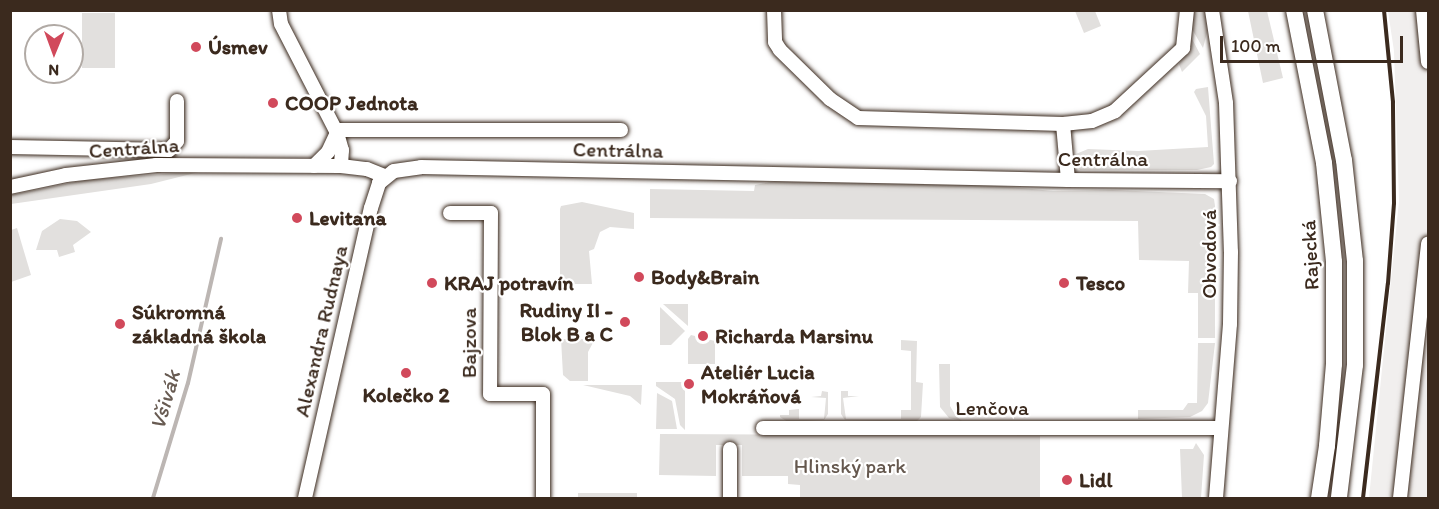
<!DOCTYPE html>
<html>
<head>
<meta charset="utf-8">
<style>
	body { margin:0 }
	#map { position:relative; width:1439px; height:509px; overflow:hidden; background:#fff; font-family:Itim,sans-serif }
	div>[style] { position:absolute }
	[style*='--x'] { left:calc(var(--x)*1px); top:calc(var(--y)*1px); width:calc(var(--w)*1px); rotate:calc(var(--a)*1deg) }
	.built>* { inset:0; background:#f1efee }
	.green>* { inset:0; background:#e2e0de; transform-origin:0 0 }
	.stream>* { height:4px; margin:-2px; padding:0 2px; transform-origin:2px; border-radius:2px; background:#bcb6b3 }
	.roads { filter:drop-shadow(0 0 2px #3b2a1e) drop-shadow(0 0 2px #3b2a1e) }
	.minor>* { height:14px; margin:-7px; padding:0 7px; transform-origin:7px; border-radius:7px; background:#fff }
	.major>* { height:16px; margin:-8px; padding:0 8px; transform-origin:8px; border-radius:8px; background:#fff }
	.rail>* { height:4px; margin:-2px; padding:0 2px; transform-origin:2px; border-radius:2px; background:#3b2a1e }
	.dots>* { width:16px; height:16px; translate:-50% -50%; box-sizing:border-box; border:3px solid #fff; border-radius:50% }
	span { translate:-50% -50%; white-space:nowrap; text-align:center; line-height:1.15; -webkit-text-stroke:4.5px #fff; paint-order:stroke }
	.poi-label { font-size:21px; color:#3b2a1e; font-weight:700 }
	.left { translate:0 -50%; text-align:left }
	.right { translate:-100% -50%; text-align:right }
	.street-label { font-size:21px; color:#3b2a1e }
	.park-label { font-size:21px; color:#65584e }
	.water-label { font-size:22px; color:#685b52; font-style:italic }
	.frame { position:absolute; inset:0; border:12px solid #3b2a1e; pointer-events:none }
	.north { position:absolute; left:24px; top:24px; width:60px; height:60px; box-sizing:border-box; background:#fff; border:2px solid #b1aaa5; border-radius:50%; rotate:181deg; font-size:16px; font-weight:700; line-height:24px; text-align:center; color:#3b2a1e }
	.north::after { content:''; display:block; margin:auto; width:21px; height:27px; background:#d1495b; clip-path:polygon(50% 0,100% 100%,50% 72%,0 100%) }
	.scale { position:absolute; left:1220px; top:36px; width:183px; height:27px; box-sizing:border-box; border:3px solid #3b2a1e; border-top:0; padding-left:8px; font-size:18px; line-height:21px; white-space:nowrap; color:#3b2a1e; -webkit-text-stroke:4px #fff; paint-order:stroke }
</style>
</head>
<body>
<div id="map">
	<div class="built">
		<div style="clip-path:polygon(1388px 11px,1428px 11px,1428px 498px,1369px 498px,1399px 201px,1394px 51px)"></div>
	</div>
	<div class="green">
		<div style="clip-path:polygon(1075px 11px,1095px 11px,1101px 26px,1084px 33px)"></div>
		<div style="clip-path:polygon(1192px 11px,1205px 11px,1208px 29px,1203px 48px,1192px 29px)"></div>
		<div style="clip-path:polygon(1267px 11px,1283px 78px,1263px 83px,1248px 11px)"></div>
		<div style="left:82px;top:13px;width:33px;height:55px"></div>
		<div style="clip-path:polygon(1192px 39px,1200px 54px,1182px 72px,1179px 64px)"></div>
		<div style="clip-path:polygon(1208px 87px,1214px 164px,1211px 167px,1197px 170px,1080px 170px,1078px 167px,1074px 157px,1076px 154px,1088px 149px,1138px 151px,1208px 147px,1206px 116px,1194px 92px,1196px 89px)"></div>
		<div style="clip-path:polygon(203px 171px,151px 184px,11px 204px,11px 195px,85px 180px)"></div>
		<div style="clip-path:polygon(786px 179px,978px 184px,1053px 191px,1112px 190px,1205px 194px,1214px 199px,1215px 206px,1215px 338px,1198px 338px,1198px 293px,1188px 293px,1189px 261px,1139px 260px,1138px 221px,650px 218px,650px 189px,754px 191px,755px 185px)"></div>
		<div style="clip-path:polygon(582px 202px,634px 213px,634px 229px,610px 227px,600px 232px,594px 249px,589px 251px,592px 284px,560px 284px,560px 209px,561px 206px)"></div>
		<div style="clip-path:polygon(60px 219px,77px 221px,91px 232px,73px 245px,75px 252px,59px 257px,57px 250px,36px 250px,42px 231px)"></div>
		<div style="clip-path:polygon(17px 228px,31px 275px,11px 282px,11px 230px)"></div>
		<div style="clip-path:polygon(663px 304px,688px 304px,688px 327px,688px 326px)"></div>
		<div style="clip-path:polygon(660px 307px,685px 331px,671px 345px,660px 345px)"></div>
		<div style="clip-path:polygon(691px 335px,715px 341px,715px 364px,688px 364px,688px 339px)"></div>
		<div style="clip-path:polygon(561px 339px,595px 339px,588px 352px,588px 381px,570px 381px,563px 375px)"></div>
		<div style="clip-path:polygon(901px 340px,917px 341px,916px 382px,923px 383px,921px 417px,916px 422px,845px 420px,841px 414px,841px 391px,848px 391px,848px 396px,859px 396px,843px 398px,846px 419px,901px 419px,901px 410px,911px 410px,911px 351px,901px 350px)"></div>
		<div style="clip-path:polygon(1198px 343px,1215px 343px,1208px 403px,1202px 411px,1190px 417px,1138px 419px,1138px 410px,1183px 410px,1188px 403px,1197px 403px)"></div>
		<div style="clip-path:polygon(939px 364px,950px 364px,950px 406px,956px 416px,962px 421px,949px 418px,940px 407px)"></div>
		<div style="clip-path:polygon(656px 382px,685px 382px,685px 430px,680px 425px,675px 399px,656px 386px)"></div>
		<div style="clip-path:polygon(583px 385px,642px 385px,641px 405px,630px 396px)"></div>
		<div style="clip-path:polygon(822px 391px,828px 392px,828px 414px,824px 420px,788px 422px,780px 417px,780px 415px,789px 415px,789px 410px,799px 409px,799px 419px,824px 419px,826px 398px,811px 397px,821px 396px)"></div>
		<div style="clip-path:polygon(657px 393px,672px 401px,677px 429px,656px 429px)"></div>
		<div style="clip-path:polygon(660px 434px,1040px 436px,1040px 498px,800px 498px,800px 485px,788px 484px,788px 476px,742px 476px,742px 445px,716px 445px,716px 476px,659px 475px)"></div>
		<div style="clip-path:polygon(1196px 443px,1204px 455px,1201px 498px,1182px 498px,1180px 449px,1193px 449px)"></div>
		<div style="left:578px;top:493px;width:59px;height:5px"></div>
	</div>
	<div class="stream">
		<div style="--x:153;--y:498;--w:120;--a:-73.1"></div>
		<div style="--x:188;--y:383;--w:148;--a:-77.1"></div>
	</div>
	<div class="roads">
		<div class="minor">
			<div style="--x:279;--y:10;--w:14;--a:82"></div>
			<div style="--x:281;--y:24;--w:123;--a:62.8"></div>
			<div style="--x:337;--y:133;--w:18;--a:74"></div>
			<div style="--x:342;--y:150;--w:16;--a:94"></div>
			<div style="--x:774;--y:10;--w:32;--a:88"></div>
			<div style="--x:775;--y:42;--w:9;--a:58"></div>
			<div style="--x:780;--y:50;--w:70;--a:44.4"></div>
			<div style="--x:830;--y:99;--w:34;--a:34"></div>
			<div style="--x:858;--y:118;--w:205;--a:1.7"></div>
			<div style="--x:1063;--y:124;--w:29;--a:-6"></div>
			<div style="--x:1092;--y:121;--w:25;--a:-23"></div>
			<div style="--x:1115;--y:111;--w:93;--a:-42.8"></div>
			<div style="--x:1183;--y:48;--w:38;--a:-84"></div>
			<div style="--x:1212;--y:10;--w:94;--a:81.4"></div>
			<div style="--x:1226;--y:103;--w:149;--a:88.1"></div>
			<div style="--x:1231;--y:252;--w:72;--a:90.8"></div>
			<div style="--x:1230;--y:324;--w:175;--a:94.6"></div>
			<div style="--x:1423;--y:10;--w:52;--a:84.5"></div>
			<div style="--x:1063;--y:124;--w:56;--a:84.9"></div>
			<div style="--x:336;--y:130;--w:285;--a:0"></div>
			<div style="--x:10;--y:147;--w:159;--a:1.1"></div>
			<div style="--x:169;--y:150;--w:12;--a:-48"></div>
			<div style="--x:177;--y:141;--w:40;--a:-90"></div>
			<div style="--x:314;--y:166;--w:20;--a:-45"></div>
			<div style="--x:328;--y:152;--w:21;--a:-65"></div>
			<div style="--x:10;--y:187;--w:57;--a:-12.1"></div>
			<div style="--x:66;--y:175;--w:91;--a:-6.3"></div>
			<div style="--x:156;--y:165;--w:185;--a:0.3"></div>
			<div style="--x:341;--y:166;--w:26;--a:7"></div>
			<div style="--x:367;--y:169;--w:18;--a:22"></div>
			<div style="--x:450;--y:213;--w:41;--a:0"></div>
			<div style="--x:491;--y:213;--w:181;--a:90.3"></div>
			<div style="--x:490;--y:394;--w:53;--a:0"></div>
			<div style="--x:543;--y:394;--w:104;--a:90"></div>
			<div style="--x:763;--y:428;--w:458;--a:0"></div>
			<div style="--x:730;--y:449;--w:49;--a:90"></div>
			<div style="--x:305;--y:498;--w:297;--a:-77.2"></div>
			<div style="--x:371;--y:208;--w:26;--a:-72"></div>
			<div style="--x:379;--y:183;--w:19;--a:-39"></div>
			<div style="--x:394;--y:171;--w:27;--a:-8"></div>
			<div style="--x:421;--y:167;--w:647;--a:1.15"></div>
			<div style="--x:1068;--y:180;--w:162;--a:0.4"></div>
			<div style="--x:1400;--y:498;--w:256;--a:-83.7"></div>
		</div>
		<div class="major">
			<div style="--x:1294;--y:10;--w:156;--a:78.9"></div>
			<div style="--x:1324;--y:163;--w:100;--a:84.2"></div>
			<div style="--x:1334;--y:262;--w:102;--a:90"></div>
			<div style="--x:1334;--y:364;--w:82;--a:94.9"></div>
			<div style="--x:1327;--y:446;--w:53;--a:98.7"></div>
			<div style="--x:1315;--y:10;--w:153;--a:79.1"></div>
			<div style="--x:1344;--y:160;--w:102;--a:83.8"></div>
			<div style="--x:1355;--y:261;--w:104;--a:90"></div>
			<div style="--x:1355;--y:365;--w:134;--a:96.9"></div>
		</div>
	</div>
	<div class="rail">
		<div style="--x:1363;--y:498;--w:216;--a:-83.4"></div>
		<div style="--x:1388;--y:283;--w:80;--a:-85.7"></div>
		<div style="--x:1394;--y:203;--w:101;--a:-90.6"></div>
		<div style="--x:1393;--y:102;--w:92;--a:-95.6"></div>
	</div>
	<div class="dots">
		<div style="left:196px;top:47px;background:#d1495b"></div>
		<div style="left:273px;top:103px;background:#d1495b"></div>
		<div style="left:297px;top:218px;background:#d1495b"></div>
		<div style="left:639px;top:277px;background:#d1495b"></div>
		<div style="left:432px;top:283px;background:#d1495b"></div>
		<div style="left:1064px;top:283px;background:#d1495b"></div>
		<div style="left:625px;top:322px;background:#d1495b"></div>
		<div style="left:120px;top:324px;background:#d1495b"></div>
		<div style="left:703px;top:336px;background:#d1495b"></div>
		<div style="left:406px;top:373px;background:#d1495b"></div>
		<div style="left:689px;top:384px;background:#d1495b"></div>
		<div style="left:1067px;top:480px;background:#d1495b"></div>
	</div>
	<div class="poi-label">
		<span class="left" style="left:208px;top:47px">Úsmev</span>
		<span class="left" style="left:285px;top:103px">COOP Jednota</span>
		<span class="left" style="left:309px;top:218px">Levitana</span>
		<span class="left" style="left:651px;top:277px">Body&amp;Brain</span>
		<span class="left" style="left:444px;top:283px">KRAJ potravín</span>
		<span class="left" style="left:1076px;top:283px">Tesco</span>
		<span class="right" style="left:613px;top:322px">Rudiny II -<br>Blok B a C</span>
		<span class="left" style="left:132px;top:324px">Súkromná<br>základná škola</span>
		<span class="left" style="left:715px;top:336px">Richarda Marsinu</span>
		<span class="left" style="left:701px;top:384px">Ateliér Lucia<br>Mokráňová</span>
		<span style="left:406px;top:395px">Kolečko 2</span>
		<span class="left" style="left:1079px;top:480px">Lidl</span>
	</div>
	<div class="street-label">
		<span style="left:134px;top:148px;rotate:-4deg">Centrálna</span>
		<span style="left:618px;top:150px;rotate:1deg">Centrálna</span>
		<span style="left:1103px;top:159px">Centrálna</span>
		<span style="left:1209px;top:254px;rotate:-90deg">Obvodová</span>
		<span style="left:1310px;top:255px;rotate:-93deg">Rajecká</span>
		<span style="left:321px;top:331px;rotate:-77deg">Alexandra Rudnaya</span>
		<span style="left:469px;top:343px;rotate:-90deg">Bajzova</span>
		<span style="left:992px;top:408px">Lenčova</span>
	</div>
	<div class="park-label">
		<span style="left:850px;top:466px">Hlinský park</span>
	</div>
	<div class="water-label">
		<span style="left:165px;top:400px;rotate:-74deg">Všivák</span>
	</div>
	<div class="frame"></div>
	<div class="north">N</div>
	<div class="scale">100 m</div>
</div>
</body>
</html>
